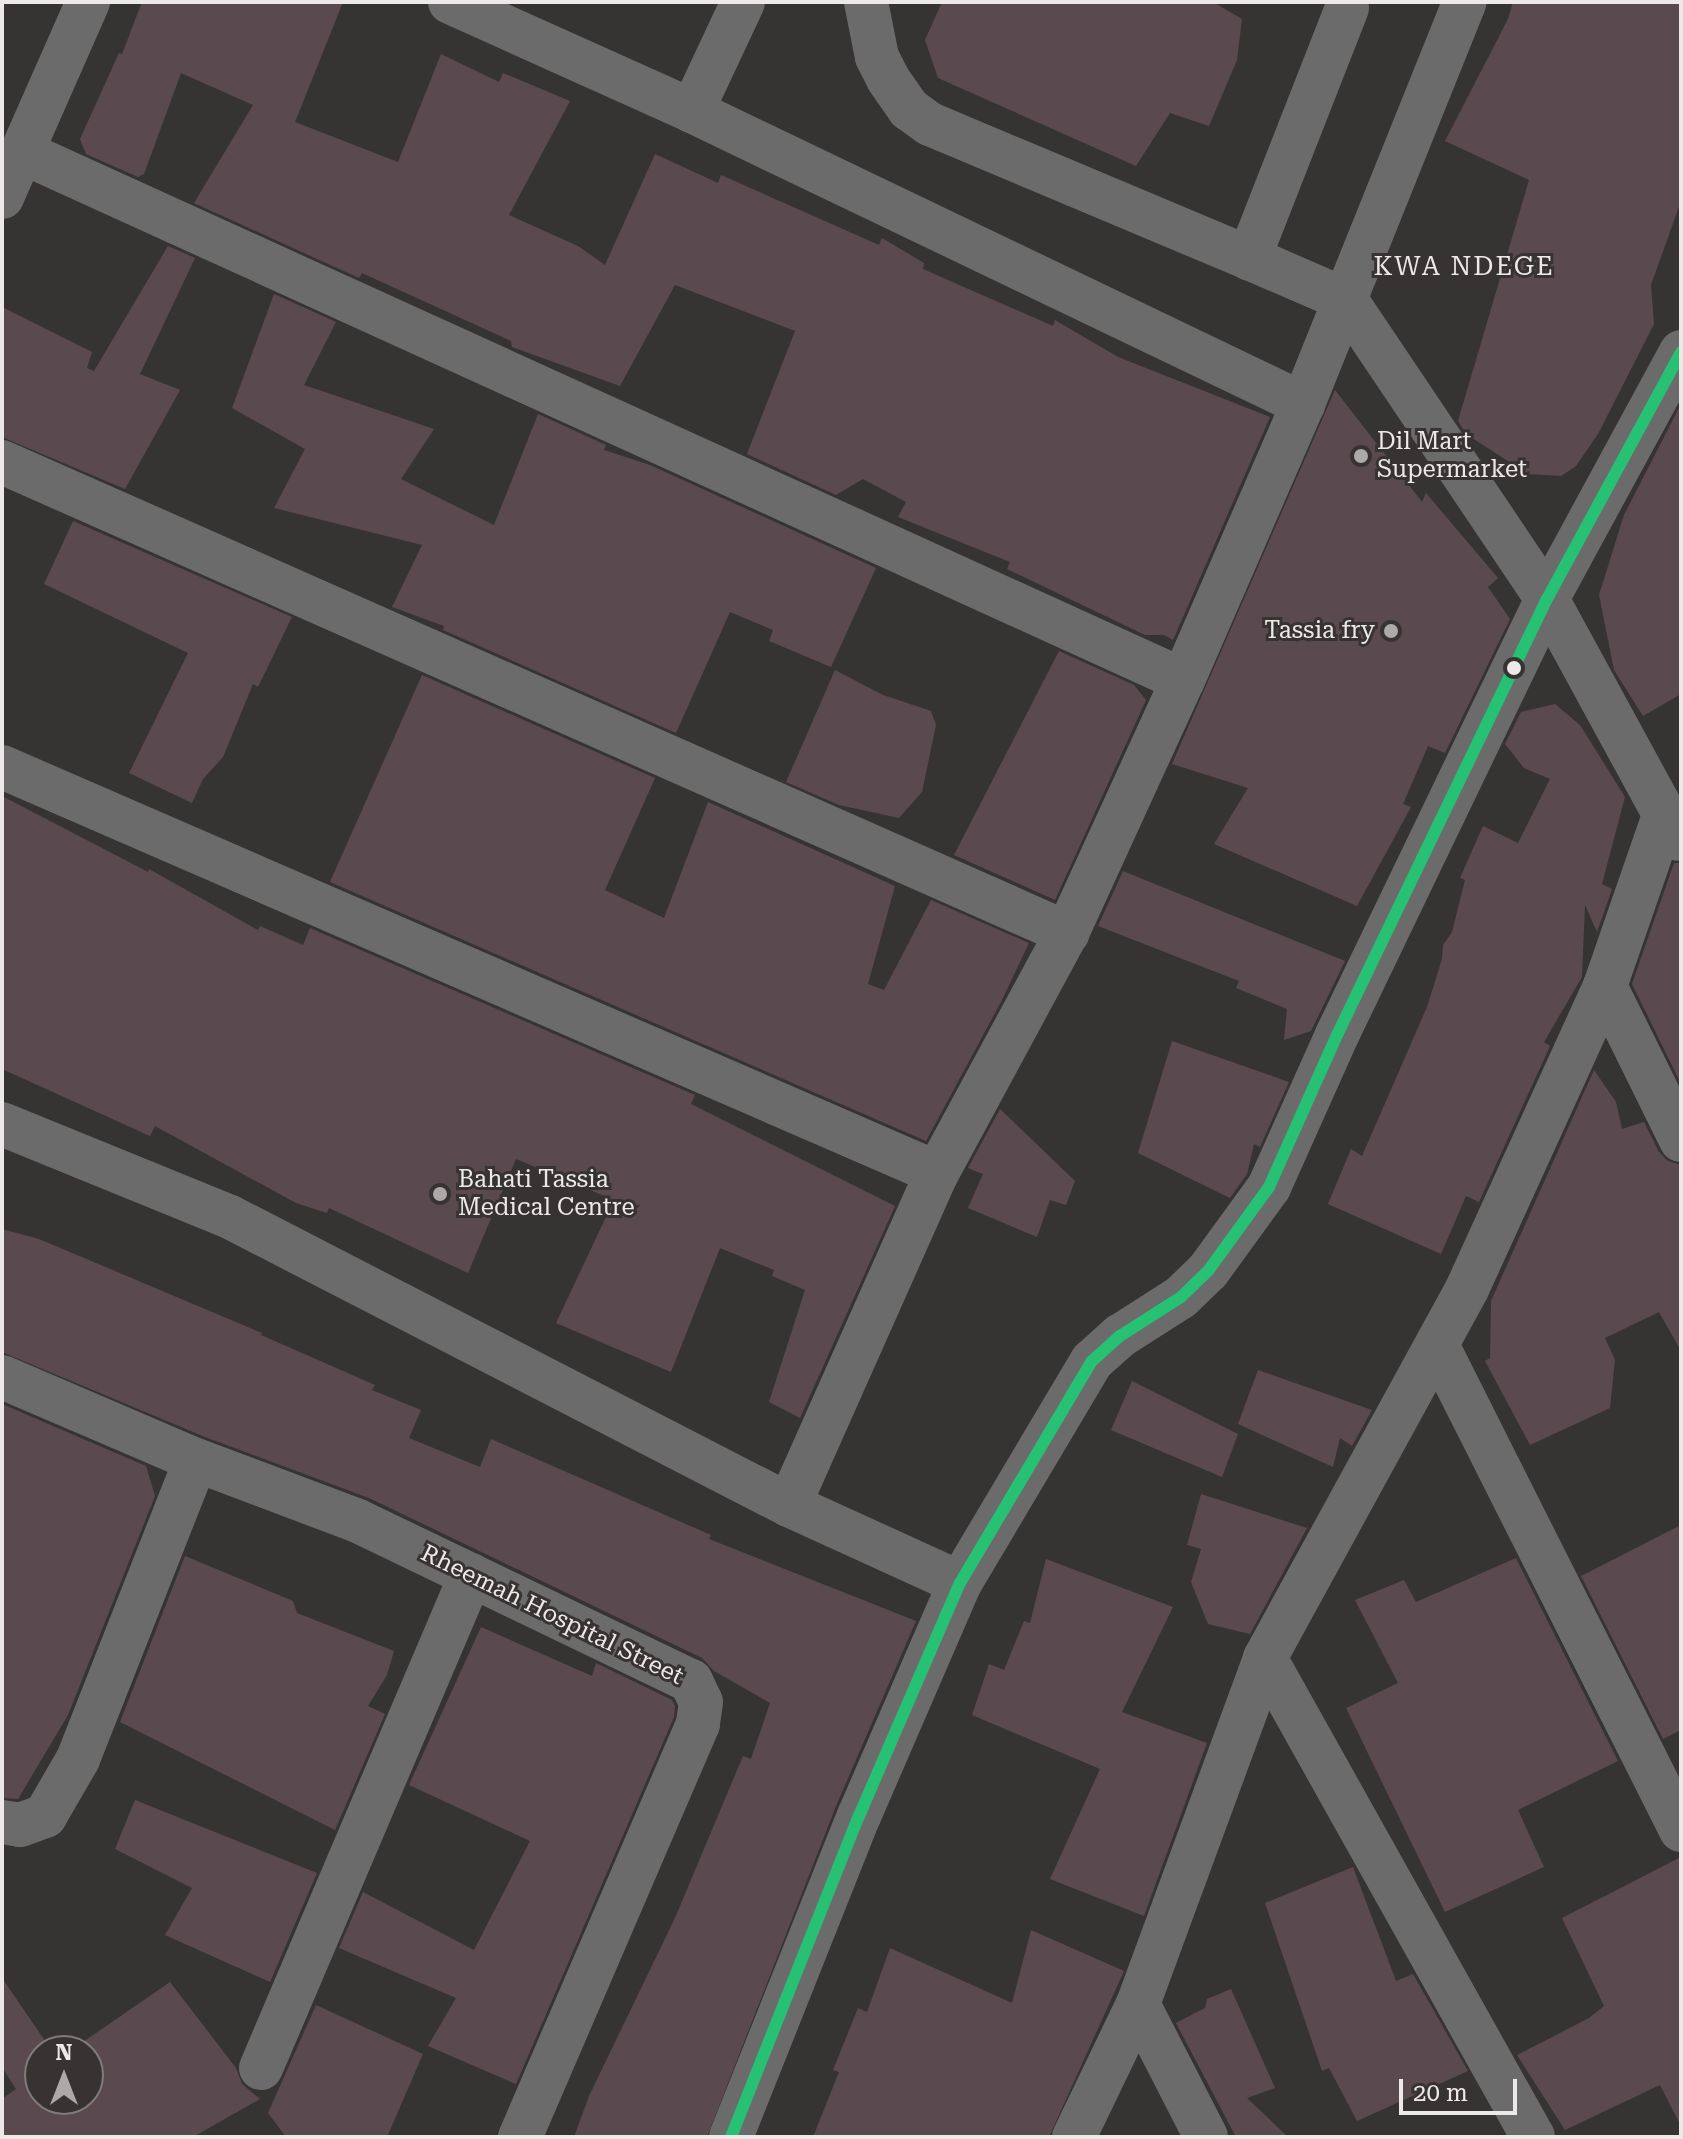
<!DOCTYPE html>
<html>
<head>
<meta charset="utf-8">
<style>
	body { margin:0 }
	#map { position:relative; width:1683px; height:2139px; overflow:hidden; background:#363433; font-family:"Roboto Serif",serif }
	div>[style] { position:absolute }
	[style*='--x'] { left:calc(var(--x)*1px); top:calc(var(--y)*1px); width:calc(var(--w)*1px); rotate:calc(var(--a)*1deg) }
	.building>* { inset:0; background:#5a4a50 }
	.minor>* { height:44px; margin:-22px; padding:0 22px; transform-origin:22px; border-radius:22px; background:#6c6b6b }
	.bus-1>* { height:12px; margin:-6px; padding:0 6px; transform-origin:6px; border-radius:6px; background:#26c172 }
	.dots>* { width:22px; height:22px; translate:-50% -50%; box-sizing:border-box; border:4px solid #373332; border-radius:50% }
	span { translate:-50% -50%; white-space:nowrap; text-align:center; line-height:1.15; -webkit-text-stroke:6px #373332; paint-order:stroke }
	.poi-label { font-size:24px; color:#ece9e8 }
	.left { translate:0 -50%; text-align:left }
	.right { translate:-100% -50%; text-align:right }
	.street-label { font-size:24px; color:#ece9e8 }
	.neighbourhood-label { font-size:26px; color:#ece9e8; letter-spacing:2px }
	.frame { position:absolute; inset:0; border:4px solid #ece9e8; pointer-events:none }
	.north { position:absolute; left:24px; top:2035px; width:80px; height:80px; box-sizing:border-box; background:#373332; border:2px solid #7f7c7b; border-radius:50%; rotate:0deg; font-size:22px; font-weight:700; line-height:32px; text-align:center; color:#ece9e8 }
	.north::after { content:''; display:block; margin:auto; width:28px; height:36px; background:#acaaa9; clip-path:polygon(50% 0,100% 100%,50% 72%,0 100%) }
	.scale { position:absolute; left:1399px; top:2079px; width:118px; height:36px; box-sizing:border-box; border:4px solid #ece9e8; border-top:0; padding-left:10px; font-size:24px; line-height:28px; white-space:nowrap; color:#ece9e8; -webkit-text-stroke:6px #373332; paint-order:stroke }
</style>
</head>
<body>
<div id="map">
	<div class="building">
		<div style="clip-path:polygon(142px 2px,343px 2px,295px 122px,398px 162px,441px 54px,499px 82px,503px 73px,570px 101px,509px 215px,578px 246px,605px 265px,655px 154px,718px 183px,721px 175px,879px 245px,882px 238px,924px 263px,923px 269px,1053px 326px,1055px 320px,1118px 357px,1270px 417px,1173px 640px,1164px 635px,1145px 635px,1007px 569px,1010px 562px,898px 517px,906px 502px,863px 479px,836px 495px,747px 454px,795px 331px,675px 285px,620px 386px,512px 347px,511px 341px,362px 273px,359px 278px,194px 203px,253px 105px,181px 73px,144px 174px,138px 177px,86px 154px,80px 139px,119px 53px,122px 54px)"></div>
		<div style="clip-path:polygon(942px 2px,1213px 2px,1242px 19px,1237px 60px,1209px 126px,1170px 113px,1136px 166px,938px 78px,925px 40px)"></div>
		<div style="clip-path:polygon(1513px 2px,1681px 2px,1681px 201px,1651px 285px,1654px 324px,1598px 434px,1576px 466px,1561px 476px,1528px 474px,1466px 434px,1458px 421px,1529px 180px,1445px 141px,1508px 19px)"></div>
		<div style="clip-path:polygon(168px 246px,195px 258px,140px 374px,180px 390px,125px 489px,2px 437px,2px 307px,92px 352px,87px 368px,94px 371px)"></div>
		<div style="clip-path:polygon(274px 294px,336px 322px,304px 385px,434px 429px,401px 479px,494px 525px,538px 414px,606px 445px,604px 450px,650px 465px,876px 568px,831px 667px,769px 641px,773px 630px,730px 612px,676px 733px,443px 630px,444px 626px,392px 607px,422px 545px,274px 508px,305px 449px,232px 408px)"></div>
		<div style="clip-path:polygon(1335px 390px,1422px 502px,1426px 493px,1498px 578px,1488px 587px,1510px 619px,1445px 753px,1428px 746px,1403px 804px,1411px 807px,1357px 906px,1214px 844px,1248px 788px,1172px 764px)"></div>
		<div style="clip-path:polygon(1681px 404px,1681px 694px,1643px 716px,1614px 670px,1599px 595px,1624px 515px)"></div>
		<div style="clip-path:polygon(73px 521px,292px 617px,258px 687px,253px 684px,223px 757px,203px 779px,192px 803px,129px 773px,188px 653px,44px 584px)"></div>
		<div style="clip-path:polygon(1059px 651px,1134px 685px,1146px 700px,1055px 900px,954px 855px)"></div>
		<div style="clip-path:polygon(835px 670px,883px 695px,931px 711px,936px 725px,922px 792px,899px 818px,839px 805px,786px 782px)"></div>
		<div style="clip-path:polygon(422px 675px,655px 778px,605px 890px,664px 918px,708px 802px,895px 886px,868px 984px,884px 990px,931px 900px,1029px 943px,1002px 1000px,926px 1141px,330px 882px)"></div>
		<div style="clip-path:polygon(1555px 704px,1580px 725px,1625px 797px,1602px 884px,1612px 889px,1597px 932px,1585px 905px,1582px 977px,1544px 1042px,1550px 1046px,1479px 1202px,1466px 1196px,1441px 1254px,1328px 1204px,1351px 1149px,1362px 1156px,1427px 1007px,1442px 959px,1443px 945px,1452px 932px,1465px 880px,1460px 878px,1483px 826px,1518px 843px,1550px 779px,1524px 768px,1505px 744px,1521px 712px)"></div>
		<div style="clip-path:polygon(2px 796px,148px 872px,149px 869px,258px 930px,260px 926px,303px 945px,310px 928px,695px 1095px,691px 1104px,895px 1206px,800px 1418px,769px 1402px,805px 1290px,772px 1276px,774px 1270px,720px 1248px,671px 1372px,556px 1323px,614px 1200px,516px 1159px,468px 1273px,329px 1208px,327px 1213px,296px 1203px,155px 1126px,150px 1136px,2px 1069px)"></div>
		<div style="clip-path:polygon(1674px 863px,1681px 863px,1681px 1084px,1632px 984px)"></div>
		<div style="clip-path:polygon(1123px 871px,1345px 961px,1311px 1031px,1284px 1040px,1287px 1009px,1236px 988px,1239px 981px,1098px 926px)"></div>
		<div style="clip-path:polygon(1172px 1041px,1289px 1082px,1260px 1147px,1254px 1144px,1247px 1174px,1230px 1198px,1138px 1153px)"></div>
		<div style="clip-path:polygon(1594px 1070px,1616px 1102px,1622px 1129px,1644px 1122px,1659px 1152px,1668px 1161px,1681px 1165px,1681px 1351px,1659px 1312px,1605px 1338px,1615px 1360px,1610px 1408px,1530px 1445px,1485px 1361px,1490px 1358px,1491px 1301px)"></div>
		<div style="clip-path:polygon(1000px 1109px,1075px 1181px,1066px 1205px,1050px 1200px,1037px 1237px,968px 1208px,983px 1174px,968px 1168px)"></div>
		<div style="clip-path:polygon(2px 1229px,39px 1239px,262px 1333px,261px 1335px,375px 1385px,372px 1390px,421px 1410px,409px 1438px,480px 1467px,491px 1439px,711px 1535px,709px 1539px,916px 1621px,836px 1806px,707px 2137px,574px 2137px,589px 2096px,675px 1918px,743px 1756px,751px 1759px,770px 1703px,714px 1671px,702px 1658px,369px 1498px,205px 1437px,2px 1352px)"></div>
		<div style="clip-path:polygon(1258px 1370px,1372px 1410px,1352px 1446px,1340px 1438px,1333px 1467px,1238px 1424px)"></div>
		<div style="clip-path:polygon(1132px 1381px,1238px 1434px,1222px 1477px,1111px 1430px)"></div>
		<div style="clip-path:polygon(2px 1404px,146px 1466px,155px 1496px,68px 1715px,18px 1799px,2px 1798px)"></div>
		<div style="clip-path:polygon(1201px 1494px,1307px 1528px,1250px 1634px,1208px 1624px,1191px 1582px,1201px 1549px,1187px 1545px)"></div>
		<div style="clip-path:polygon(1681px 1525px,1681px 1730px,1663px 1739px,1581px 1576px)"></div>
		<div style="clip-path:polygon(185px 1556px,293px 1601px,297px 1613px,394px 1651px,387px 1675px,368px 1706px,385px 1714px,335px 1830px,120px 1722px)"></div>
		<div style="clip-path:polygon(1516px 1558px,1618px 1761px,1518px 1810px,1544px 1867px,1445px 1912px,1346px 1708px,1398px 1683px,1355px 1600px,1404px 1580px,1416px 1602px)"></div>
		<div style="clip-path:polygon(1046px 1559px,1173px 1607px,1122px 1712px,1207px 1743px,1144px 1916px,1050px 1879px,1100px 1769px,972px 1715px,989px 1664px,1004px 1670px,1024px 1621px,1030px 1623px)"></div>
		<div style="clip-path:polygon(481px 1627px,592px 1676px,596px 1663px,672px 1700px,675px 1706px,674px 1717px,516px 2084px,428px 2046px,456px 1998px,339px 1948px,363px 1892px,474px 1950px,530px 1841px,409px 1785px)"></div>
		<div style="clip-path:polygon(135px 1800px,317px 1873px,270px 1982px,165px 1935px,192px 1888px,115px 1849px)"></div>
		<div style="clip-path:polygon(1681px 1857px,1681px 2126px,1660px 2085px,1565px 2130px,1517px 2055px,1589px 2018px,1604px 2006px,1562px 1918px)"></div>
		<div style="clip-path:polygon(1353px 1867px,1396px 1981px,1413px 1974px,1468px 2071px,1357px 2121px,1329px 2068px,1322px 2071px,1265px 1903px)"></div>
		<div style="clip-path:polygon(1031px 1930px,1124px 1971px,1049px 2137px,813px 2137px,839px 2072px,833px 2070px,858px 2008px,867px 2012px,890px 1948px,1012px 2003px)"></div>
		<div style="clip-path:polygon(2px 1978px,52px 2051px,40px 2051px,40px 2099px,88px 2099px,88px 2051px,70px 2051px,170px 1982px,236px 2068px,242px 2084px,260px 2099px,193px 2137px,2px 2137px,2px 2099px,16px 2089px,2px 2067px)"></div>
		<div style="clip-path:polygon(1231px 1989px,1275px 2088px,1247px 2098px,1288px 2137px,1236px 2137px,1176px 2023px,1205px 2008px,1207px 1999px)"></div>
		<div style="clip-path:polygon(316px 2005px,423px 2054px,387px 2137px,286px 2137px,268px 2113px)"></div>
	</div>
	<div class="minor">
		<div style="--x:450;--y:2;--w:265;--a:24.2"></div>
		<div style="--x:692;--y:111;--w:678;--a:25.62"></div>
		<div style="--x:866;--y:2;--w:56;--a:78.7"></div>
		<div style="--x:877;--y:57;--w:25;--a:63"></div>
		<div style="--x:888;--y:79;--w:37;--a:55"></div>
		<div style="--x:909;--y:109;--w:26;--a:36"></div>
		<div style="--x:930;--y:124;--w:346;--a:22.8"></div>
		<div style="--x:1347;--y:8;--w:269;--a:111.4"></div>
		<div style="--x:1249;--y:258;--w:106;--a:23.4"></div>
		<div style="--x:1346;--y:300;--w:360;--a:56.1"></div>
		<div style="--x:1547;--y:599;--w:273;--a:61.4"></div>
		<div style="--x:692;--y:111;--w:120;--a:-64.9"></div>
		<div style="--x:22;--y:152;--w:1275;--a:24.46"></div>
		<div style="--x:2;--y:197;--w:213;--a:-66.2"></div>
		<div style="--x:2;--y:462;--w:1165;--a:23.86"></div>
		<div style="--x:2;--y:767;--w:1019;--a:23.47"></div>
		<div style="--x:1605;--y:986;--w:172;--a:63.7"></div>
		<div style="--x:2;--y:1124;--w:246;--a:22.2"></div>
		<div style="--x:230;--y:1217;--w:629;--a:27.26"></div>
		<div style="--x:789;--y:1505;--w:188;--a:24.5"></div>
		<div style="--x:1437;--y:1345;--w:543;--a:63.29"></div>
		<div style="--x:2;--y:1377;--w:211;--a:23.2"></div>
		<div style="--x:196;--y:1460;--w:173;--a:20.6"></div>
		<div style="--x:358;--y:1521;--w:369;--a:25.7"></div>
		<div style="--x:691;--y:1681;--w:23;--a:65"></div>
		<div style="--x:701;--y:1702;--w:22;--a:98"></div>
		<div style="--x:698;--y:1724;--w:450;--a:113.3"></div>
		<div style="--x:789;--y:1505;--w:363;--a:-66"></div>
		<div style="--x:937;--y:1173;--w:273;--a:-61.6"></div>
		<div style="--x:1067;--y:933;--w:278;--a:-65.4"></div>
		<div style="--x:1183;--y:680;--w:301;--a:-66.5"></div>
		<div style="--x:1303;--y:404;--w:433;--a:-68.1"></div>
		<div style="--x:1265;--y:1658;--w:549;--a:60.77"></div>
		<div style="--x:2;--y:1822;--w:18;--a:9"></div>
		<div style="--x:20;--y:1825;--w:27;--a:-20"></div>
		<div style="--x:45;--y:1816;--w:66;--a:-59.9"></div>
		<div style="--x:78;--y:1759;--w:321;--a:-68.5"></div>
		<div style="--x:1138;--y:2004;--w:149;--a:62.9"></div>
		<div style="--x:261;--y:2068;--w:536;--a:-66.93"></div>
		<div style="--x:731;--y:2137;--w:346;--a:-68.3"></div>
		<div style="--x:859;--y:1816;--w:254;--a:-66.6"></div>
		<div style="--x:960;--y:1583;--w:258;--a:-59.3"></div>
		<div style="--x:1092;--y:1361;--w:38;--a:-42"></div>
		<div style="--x:1120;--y:1336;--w:72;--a:-32.6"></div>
		<div style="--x:1181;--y:1297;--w:37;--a:-44"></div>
		<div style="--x:1208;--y:1271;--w:104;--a:-54"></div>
		<div style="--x:1269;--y:1187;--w:169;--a:-65.9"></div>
		<div style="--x:1338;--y:1033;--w:482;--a:-64.3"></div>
		<div style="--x:1547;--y:599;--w:281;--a:-61.5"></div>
		<div style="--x:1074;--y:2137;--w:148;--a:-64.3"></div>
		<div style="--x:1138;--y:2004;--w:369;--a:-69.8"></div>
		<div style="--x:1265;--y:1658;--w:421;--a:-61.3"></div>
		<div style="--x:1467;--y:1289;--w:333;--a:-65.5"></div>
		<div style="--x:1605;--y:986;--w:180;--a:-70.9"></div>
	</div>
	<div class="bus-1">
		<div style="--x:731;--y:2137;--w:346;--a:-68.3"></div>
		<div style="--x:859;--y:1816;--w:254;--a:-66.6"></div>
		<div style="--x:960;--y:1583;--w:258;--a:-59.3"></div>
		<div style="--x:1092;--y:1361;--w:38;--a:-42"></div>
		<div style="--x:1120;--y:1336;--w:72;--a:-32.6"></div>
		<div style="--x:1181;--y:1297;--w:37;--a:-44"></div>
		<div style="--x:1208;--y:1271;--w:104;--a:-54"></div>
		<div style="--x:1269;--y:1187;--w:169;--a:-65.9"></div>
		<div style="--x:1338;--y:1033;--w:482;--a:-64.3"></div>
		<div style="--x:1547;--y:599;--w:281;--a:-61.5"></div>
	</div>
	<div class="dots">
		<div style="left:1361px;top:456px;background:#acaaa9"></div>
		<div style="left:1391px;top:631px;background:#acaaa9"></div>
		<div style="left:1514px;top:668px;background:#ece9e8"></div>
		<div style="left:440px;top:1194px;background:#acaaa9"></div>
	</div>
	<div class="poi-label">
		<span class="left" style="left:1377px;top:456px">Dil Mart<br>Supermarket</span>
		<span class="right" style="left:1375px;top:631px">Tassia fry</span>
		<span class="left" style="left:458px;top:1194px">Bahati Tassia<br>Medical Centre</span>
	</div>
	<div class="street-label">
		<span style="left:552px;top:1615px;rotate:26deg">Rheemah Hospital Street</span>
	</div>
	<div class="neighbourhood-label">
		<span style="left:1464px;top:267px">KWA NDEGE</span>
	</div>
	<div class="frame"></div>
	<div class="north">N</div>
	<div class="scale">20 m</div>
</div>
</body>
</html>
